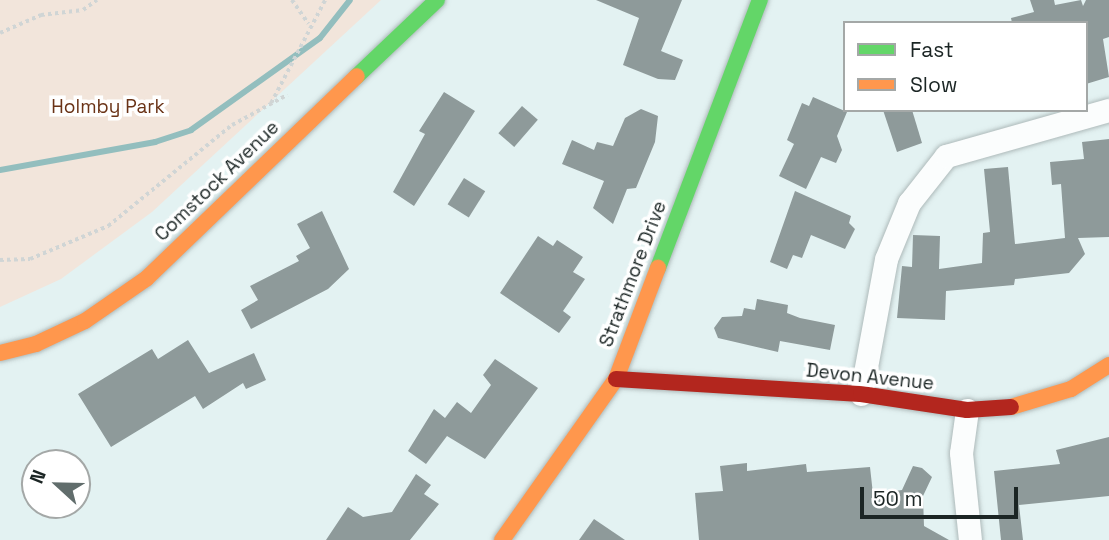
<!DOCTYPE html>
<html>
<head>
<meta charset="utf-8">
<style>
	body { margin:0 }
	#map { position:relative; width:1109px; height:540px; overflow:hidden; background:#e3f2f2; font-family:"Space Grotesk",sans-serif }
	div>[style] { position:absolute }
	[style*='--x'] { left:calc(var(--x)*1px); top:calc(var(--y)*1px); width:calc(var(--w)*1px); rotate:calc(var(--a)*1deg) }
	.green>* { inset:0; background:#f2e5db }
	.stream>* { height:6px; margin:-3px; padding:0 3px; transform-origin:3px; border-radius:3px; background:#93bebe }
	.building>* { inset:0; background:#8e9a9a; transform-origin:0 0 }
	.path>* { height:3.5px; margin-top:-1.75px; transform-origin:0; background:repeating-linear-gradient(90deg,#d0d5d5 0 3.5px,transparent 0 7px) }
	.roads { filter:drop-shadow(0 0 2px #aebaba) drop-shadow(0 0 2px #aebaba) }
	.street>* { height:23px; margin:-11.5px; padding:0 11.5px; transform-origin:11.5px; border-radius:11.5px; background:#fbfdfd }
	.fast>* { height:16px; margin:-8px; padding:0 8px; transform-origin:8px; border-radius:8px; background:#63d668 }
	.slow>* { height:16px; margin:-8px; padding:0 8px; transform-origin:8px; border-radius:8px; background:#ff974d }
	.jam>* { height:16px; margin:-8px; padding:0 8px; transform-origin:8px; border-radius:8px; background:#b3261e }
	span { translate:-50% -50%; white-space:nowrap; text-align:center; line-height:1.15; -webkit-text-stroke:7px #fff; paint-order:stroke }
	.park-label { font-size:19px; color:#6a3317 }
	.street-label { font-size:19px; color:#1b2524 }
	.legend { position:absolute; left:843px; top:21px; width:245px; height:91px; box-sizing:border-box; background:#fff; border:2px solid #a4a8a7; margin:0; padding:9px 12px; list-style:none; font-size:21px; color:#1b2524 }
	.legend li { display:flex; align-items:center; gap:14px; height:35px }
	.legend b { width:35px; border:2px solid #a4a8a7 }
	.north { position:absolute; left:21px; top:449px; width:70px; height:70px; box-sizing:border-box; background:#fff; border:2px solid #a4a8a7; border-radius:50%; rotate:292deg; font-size:19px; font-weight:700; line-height:28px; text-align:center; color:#1b2524 }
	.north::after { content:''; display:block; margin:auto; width:24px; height:32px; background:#616d6c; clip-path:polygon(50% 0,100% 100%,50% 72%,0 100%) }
	.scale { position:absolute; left:860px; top:487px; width:158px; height:32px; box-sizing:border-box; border:4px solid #1b2524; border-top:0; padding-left:9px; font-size:21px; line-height:24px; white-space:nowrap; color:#1b2524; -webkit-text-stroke:5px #fff; paint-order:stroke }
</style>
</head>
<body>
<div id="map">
	<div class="green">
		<div style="clip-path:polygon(0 0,381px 0,152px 212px,61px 279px,0 307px)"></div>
	</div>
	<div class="stream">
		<div style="--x:0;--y:170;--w:158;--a:-10.2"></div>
		<div style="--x:155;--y:142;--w:38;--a:-18"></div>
		<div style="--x:191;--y:130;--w:158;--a:-35.5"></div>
		<div style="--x:320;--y:38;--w:48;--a:-51.7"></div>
	</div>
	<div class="building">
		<div style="clip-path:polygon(596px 0,682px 0,661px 51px,683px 60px,675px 80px,658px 79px,623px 65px,639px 18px)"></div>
		<div style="clip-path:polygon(1030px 0,1054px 0,1055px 5px,1081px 0,1083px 6px,1086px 0,1109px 0,1109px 37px,1103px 39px,1109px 77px,1086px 84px,1086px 23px,1012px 23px,1011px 18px,1034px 12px)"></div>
		<div style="clip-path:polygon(444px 92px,475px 111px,414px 206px,393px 192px,425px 134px,419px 131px)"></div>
		<div style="clip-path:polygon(813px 97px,847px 112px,837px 136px,842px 150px,836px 163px,821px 157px,806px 189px,779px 176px,794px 144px,787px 140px,802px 103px,809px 106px)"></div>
		<div style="left:522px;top:106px;width:21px;height:36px;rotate:41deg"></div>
		<div style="clip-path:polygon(641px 109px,658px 116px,655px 142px,636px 188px,627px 189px,613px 224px,593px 208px,604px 181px,562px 164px,572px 140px,594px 150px,597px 142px,613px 146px,625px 118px)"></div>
		<div style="clip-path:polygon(883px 110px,912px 110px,922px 143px,897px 152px)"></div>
		<div style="clip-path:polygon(1109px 139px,1109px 237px,1078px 238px,1085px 254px,1069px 273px,1015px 279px,1014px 285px,946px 291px,945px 320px,897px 318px,902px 266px,912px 267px,913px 235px,940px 236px,939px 269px,982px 263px,983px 233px,990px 232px,984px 169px,1008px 167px,1015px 244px,1065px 238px,1061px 184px,1052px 185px,1050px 162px,1084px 159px,1082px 142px)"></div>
		<div style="left:464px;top:178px;width:25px;height:31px;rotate:32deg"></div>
		<div style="clip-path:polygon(795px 191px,851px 216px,849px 223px,855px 229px,845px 249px,811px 235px,802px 258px,793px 255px,787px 269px,770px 262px)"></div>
		<div style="clip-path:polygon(322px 211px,349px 269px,328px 289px,251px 329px,241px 310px,258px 300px,250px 286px,299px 261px,296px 256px,310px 248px,297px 224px)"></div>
		<div style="clip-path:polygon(538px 236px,553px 246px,557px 240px,583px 257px,573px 272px,585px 279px,563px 311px,571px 317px,559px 333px,500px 293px)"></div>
		<div style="clip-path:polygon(757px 299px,788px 305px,787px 313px,800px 318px,835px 325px,830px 350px,780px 341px,778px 352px,718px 338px,714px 328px,722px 317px,742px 316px,744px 308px,755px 310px)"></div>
		<div style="clip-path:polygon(188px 340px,209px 373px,254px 353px,266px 380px,246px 389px,243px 383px,203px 409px,195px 396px,111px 447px,78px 394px,152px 349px,158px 359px)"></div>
		<div style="clip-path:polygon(495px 359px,538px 388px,485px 459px,447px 436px,426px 464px,408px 451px,434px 409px,445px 418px,457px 402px,471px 413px,491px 385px,483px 375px)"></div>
		<div style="clip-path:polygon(1109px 437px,1109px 496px,1019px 505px,1023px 540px,1001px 540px,994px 471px,1060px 464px,1056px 450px)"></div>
		<div style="clip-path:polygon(747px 463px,747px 471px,806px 464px,807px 472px,870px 467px,873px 494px,902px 490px,913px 466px,922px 468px,932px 477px,923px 496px,924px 526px,949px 540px,699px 540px,695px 493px,723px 491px,720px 466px)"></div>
		<div style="clip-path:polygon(416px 474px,431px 485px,424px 494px,439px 504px,410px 540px,326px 540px,348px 507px,363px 517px,392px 512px)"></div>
		<div style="clip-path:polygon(594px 519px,625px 540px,579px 540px)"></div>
	</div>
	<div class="path">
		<div style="--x:292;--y:0;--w:29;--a:55"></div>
		<div style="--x:0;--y:33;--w:45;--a:-23.7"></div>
		<div style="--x:41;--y:15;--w:42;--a:-6.8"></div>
		<div style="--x:83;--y:10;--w:17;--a:-36"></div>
		<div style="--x:271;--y:103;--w:116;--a:-62.3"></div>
		<div style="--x:0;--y:260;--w:30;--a:-2"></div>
		<div style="--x:30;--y:259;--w:85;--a:-22.9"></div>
		<div style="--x:108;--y:226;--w:160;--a:-39.2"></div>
		<div style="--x:232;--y:125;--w:63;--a:-28.6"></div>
	</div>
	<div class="roads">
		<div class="street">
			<div style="--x:861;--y:394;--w:137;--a:-79.5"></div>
			<div style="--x:886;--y:259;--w:61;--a:-67.7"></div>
			<div style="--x:909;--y:203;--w:60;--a:-51.8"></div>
			<div style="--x:946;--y:156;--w:169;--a:-15.8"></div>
			<div style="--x:967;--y:410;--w:43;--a:97.9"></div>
			<div style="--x:961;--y:453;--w:87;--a:84.1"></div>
		</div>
		<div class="fast">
			<div style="--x:357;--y:76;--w:110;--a:-43.5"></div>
			<div style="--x:658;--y:268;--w:287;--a:-69.2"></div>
		</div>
		<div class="slow">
			<div style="--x:0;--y:353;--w:37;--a:-14"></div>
			<div style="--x:36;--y:344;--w:54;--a:-25.1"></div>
			<div style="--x:85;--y:321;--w:75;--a:-34.7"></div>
			<div style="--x:147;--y:278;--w:291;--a:-43.9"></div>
			<div style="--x:1011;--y:407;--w:63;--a:-16.7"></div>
			<div style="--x:1071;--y:389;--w:45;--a:-32.3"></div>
			<div style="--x:502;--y:540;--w:197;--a:-54.7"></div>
			<div style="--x:616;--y:379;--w:119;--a:-69.3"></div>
		</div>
		<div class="jam">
			<div style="--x:616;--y:379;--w:245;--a:3.5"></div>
			<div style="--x:861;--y:394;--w:107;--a:8.6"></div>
			<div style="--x:967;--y:410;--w:44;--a:-3.9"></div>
		</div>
	</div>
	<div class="park-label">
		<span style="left:108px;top:107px">Holmby Park</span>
	</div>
	<div class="street-label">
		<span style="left:217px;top:181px;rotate:-44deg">Comstock Avenue</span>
		<span style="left:633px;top:274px;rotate:-69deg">Strathmore Drive</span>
		<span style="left:870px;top:377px;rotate:6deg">Devon Avenue</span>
	</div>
	<ul class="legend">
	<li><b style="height:9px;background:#63d668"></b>Fast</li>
	<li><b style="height:9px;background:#ff974d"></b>Slow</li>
	</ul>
	<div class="north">N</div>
	<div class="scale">50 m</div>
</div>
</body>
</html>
